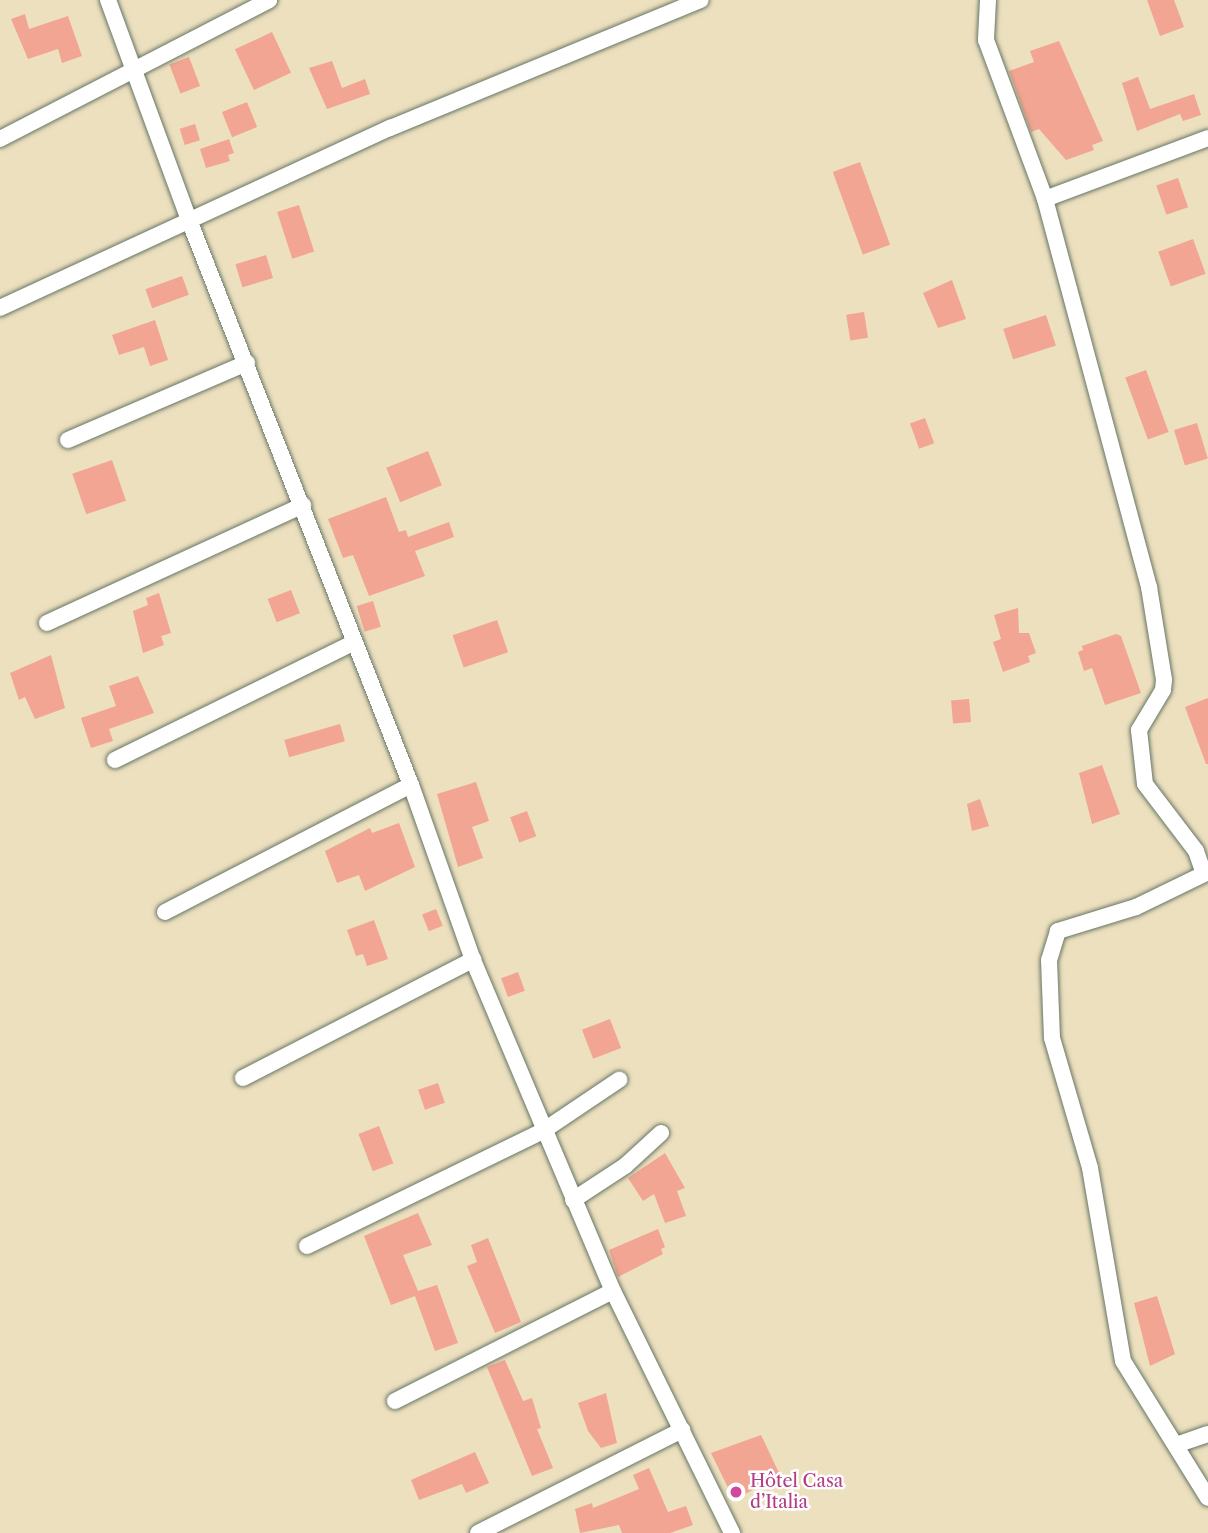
<!DOCTYPE html>
<html>
<head>
<meta charset="utf-8">
<style>
	body { margin:0 }
	#map { position:relative; width:1208px; height:1533px; overflow:hidden; background:#ede0bf; font-family:"Libre Caslon Text",serif }
	div>[style] { position:absolute }
	[style*='--x'] { left:calc(var(--x)*1px); top:calc(var(--y)*1px); width:calc(var(--w)*1px); rotate:calc(var(--a)*1deg) }
	.building>* { inset:0; background:#f1a592; transform-origin:0 0 }
	.roads { filter:drop-shadow(0 0 2px #677665) drop-shadow(0 0 2px #677665) }
	.street>* { height:16px; margin:-8px; padding:0 8px; transform-origin:8px; border-radius:8px; background:#fff }
	.dots>* { width:19px; height:19px; translate:-50% -50%; box-sizing:border-box; border:4px solid #fff; border-radius:50% }
	span { translate:-50% -50%; white-space:nowrap; text-align:center; line-height:1.15; -webkit-text-stroke:5px #fff; paint-order:stroke }
	.hotel-label { font-size:18px; color:#b23c85 }
	.left { translate:0 -50%; text-align:left }
</style>
</head>
<body>
<div id="map">
	<div class="building">
		<div style="clip-path:polygon(1147px 0,1174px 0,1184px 27px,1160px 36px)"></div>
		<div style="clip-path:polygon(25px 14px,29px 29px,68px 16px,82px 56px,62px 63px,58px 49px,28px 59px,11px 19px)"></div>
		<div style="left:272px;top:32px;width:45px;height:41px;rotate:65deg"></div>
		<div style="clip-path:polygon(1059px 41px,1103px 141px,1092px 145px,1094px 150px,1066px 160px,1039px 129px,1031px 132px,1009px 71px,1034px 62px,1030px 51px)"></div>
		<div style="left:189px;top:57px;width:31px;height:21px;rotate:69deg"></div>
		<div style="clip-path:polygon(332px 61px,342px 88px,365px 79px,370px 94px,327px 109px,309px 68px)"></div>
		<div style="clip-path:polygon(1138px 77px,1150px 109px,1194px 94px,1201px 115px,1183px 121px,1180px 114px,1137px 131px,1122px 83px)"></div>
		<div style="left:247px;top:102px;width:27px;height:27px;rotate:68deg"></div>
		<div style="left:195px;top:124px;width:17px;height:16px;rotate:73deg"></div>
		<div style="clip-path:polygon(229px 139px,234px 153px,228px 155px,230px 161px,206px 168px,200px 149px)"></div>
		<div style="left:860px;top:162px;width:88px;height:29px;rotate:70deg"></div>
		<div style="left:1178px;top:178px;width:31px;height:23px;rotate:71deg"></div>
		<div style="left:299px;top:205px;width:49px;height:23px;rotate:72deg"></div>
		<div style="left:1193px;top:239px;width:37px;height:37px;rotate:70deg"></div>
		<div style="left:266px;top:255px;width:24px;height:32px;rotate:73deg"></div>
		<div style="left:182px;top:276px;width:20px;height:39px;rotate:70deg"></div>
		<div style="clip-path:polygon(952px 280px,966px 319px,938px 328px,923px 293px)"></div>
		<div style="left:864px;top:312px;width:26px;height:18px;rotate:81deg"></div>
		<div style="left:1046px;top:315px;width:32px;height:45px;rotate:72deg"></div>
		<div style="clip-path:polygon(155px 320px,168px 360px,150px 366px,144px 347px,119px 355px,112px 335px)"></div>
		<div style="left:1146px;top:370px;width:66px;height:22px;rotate:70deg"></div>
		<div style="left:925px;top:418px;width:27px;height:16px;rotate:70deg"></div>
		<div style="left:1197px;top:423px;width:37px;height:24px;rotate:73deg"></div>
		<div style="left:428px;top:451px;width:37px;height:45px;rotate:68deg"></div>
		<div style="left:112px;top:460px;width:43px;height:42px;rotate:71deg"></div>
		<div style="clip-path:polygon(386px 497px,399px 532px,406px 530px,408px 537px,449px 522px,454px 537px,415px 551px,425px 576px,369px 596px,353px 555px,343px 558px,328px 519px)"></div>
		<div style="left:291px;top:590px;width:25px;height:25px;rotate:69deg"></div>
		<div style="clip-path:polygon(159px 593px,171px 633px,161px 636px,164px 645px,143px 653px,133px 611px,148px 605px,146px 598px)"></div>
		<div style="left:373px;top:601px;width:27px;height:17px;rotate:73deg"></div>
		<div style="clip-path:polygon(1018px 608px,1019px 633px,1029px 633px,1036px 653px,1028px 656px,1030px 662px,1003px 672px,993px 642px,1001px 639px,994px 615px)"></div>
		<div style="left:497px;top:620px;width:34px;height:47px;rotate:71deg"></div>
		<div style="clip-path:polygon(1116px 634px,1121px 636px,1141px 693px,1105px 705px,1092px 668px,1084px 671px,1078px 652px,1083px 650px,1082px 646px)"></div>
		<div style="clip-path:polygon(51px 655px,65px 708px,35px 719px,25px 697px,19px 700px,10px 673px)"></div>
		<div style="clip-path:polygon(138px 676px,154px 713px,109px 729px,113px 741px,91px 748px,81px 718px,116px 706px,109px 686px)"></div>
		<div style="clip-path:polygon(1208px 698px,1208px 764px,1206px 764px,1185px 707px)"></div>
		<div style="left:969px;top:699px;width:23px;height:18px;rotate:85deg"></div>
		<div style="left:340px;top:724px;width:18px;height:58px;rotate:74deg"></div>
		<div style="clip-path:polygon(1102px 765px,1120px 814px,1092px 824px,1079px 773px)"></div>
		<div style="clip-path:polygon(476px 782px,489px 821px,472px 827px,483px 858px,458px 867px,437px 794px)"></div>
		<div style="clip-path:polygon(980px 799px,989px 826px,972px 831px,967px 804px)"></div>
		<div style="left:527px;top:811px;width:27px;height:18px;rotate:70deg"></div>
		<div style="clip-path:polygon(399px 823px,415px 867px,365px 891px,359px 875px,337px 883px,325px 851px,370px 828px,372px 833px)"></div>
		<div style="left:436px;top:909px;width:18px;height:15px;rotate:68deg"></div>
		<div style="clip-path:polygon(374px 920px,388px 959px,367px 966px,363px 954px,356px 956px,347px 930px)"></div>
		<div style="left:518px;top:972px;width:20px;height:18px;rotate:70deg"></div>
		<div style="left:610px;top:1019px;width:31px;height:30px;rotate:69deg"></div>
		<div style="left:438px;top:1083px;width:21px;height:21px;rotate:71deg"></div>
		<div style="left:379px;top:1126px;width:40px;height:22px;rotate:69deg"></div>
		<div style="clip-path:polygon(665px 1153px,685px 1188px,677px 1191px,686px 1216px,665px 1223px,654px 1194px,643px 1201px,628px 1178px)"></div>
		<div style="clip-path:polygon(418px 1213px,432px 1245px,403px 1255px,418px 1291px,437px 1285px,458px 1343px,435px 1351px,415px 1296px,391px 1305px,364px 1236px)"></div>
		<div style="clip-path:polygon(658px 1229px,665px 1247px,661px 1249px,663px 1254px,618px 1277px,609px 1250px)"></div>
		<div style="clip-path:polygon(488px 1238px,521px 1322px,495px 1333px,467px 1266px,477px 1262px,471px 1245px)"></div>
		<div style="clip-path:polygon(1157px 1296px,1175px 1354px,1150px 1366px,1134px 1303px)"></div>
		<div style="clip-path:polygon(505px 1360px,523px 1401px,532px 1398px,541px 1428px,537px 1429px,553px 1468px,532px 1476px,487px 1367px)"></div>
		<div style="clip-path:polygon(606px 1393px,617px 1443px,601px 1448px,588px 1431px,578px 1403px)"></div>
		<div style="clip-path:polygon(761px 1435px,780px 1475px,734px 1500px,711px 1453px)"></div>
		<div style="clip-path:polygon(475px 1452px,489px 1483px,466px 1493px,462px 1484px,419px 1500px,411px 1480px)"></div>
		<div style="clip-path:polygon(649px 1468px,668px 1512px,686px 1506px,693px 1525px,670px 1533px,622px 1533px,619px 1525px,580px 1533px,575px 1509px,592px 1503px,593px 1508px,639px 1489px,633px 1475px)"></div>
	</div>
	<div class="roads">
		<div class="street">
			<div style="--x:108;--y:0;--w:234;--a:69.8"></div>
			<div style="--x:189;--y:220;--w:607;--a:68.55"></div>
			<div style="--x:411;--y:785;--w:186;--a:70.5"></div>
			<div style="--x:473;--y:960;--w:359;--a:67.1"></div>
			<div style="--x:613;--y:1291;--w:270;--a:63.8"></div>
			<div style="--x:988;--y:0;--w:40;--a:92.9"></div>
			<div style="--x:986;--y:40;--w:170;--a:69.6"></div>
			<div style="--x:1045;--y:199;--w:402;--a:75"></div>
			<div style="--x:1149;--y:587;--w:94;--a:80.8"></div>
			<div style="--x:1164;--y:680;--w:10;--a:96"></div>
			<div style="--x:1163;--y:690;--w:47;--a:121"></div>
			<div style="--x:1139;--y:730;--w:54;--a:83.7"></div>
			<div style="--x:1145;--y:784;--w:84;--a:52.7"></div>
			<div style="--x:1196;--y:851;--w:24;--a:71"></div>
			<div style="--x:1204;--y:874;--w:76;--a:154.1"></div>
			<div style="--x:1136;--y:907;--w:82;--a:162.9"></div>
			<div style="--x:1058;--y:931;--w:30;--a:107"></div>
			<div style="--x:1049;--y:960;--w:78;--a:87.8"></div>
			<div style="--x:1052;--y:1038;--w:135;--a:73.7"></div>
			<div style="--x:1090;--y:1168;--w:196;--a:80.3"></div>
			<div style="--x:1123;--y:1361;--w:161;--a:58.2"></div>
			<div style="--x:0;--y:139;--w:303;--a:-27.3"></div>
			<div style="--x:1045;--y:199;--w:174;--a:-20.5"></div>
			<div style="--x:0;--y:308;--w:430;--a:-24.8"></div>
			<div style="--x:390;--y:128;--w:336;--a:-22.4"></div>
			<div style="--x:68;--y:440;--w:195;--a:-23.3"></div>
			<div style="--x:47;--y:623;--w:282;--a:-24.7"></div>
			<div style="--x:115;--y:760;--w:267;--a:-26.2"></div>
			<div style="--x:165;--y:912;--w:277;--a:-27.3"></div>
			<div style="--x:243;--y:1078;--w:259;--a:-27.2"></div>
			<div style="--x:573;--y:1200;--w:62;--a:-33.2"></div>
			<div style="--x:625;--y:1166;--w:49;--a:-42.5"></div>
			<div style="--x:307;--y:1246;--w:263;--a:-26"></div>
			<div style="--x:543;--y:1131;--w:92;--a:-33.9"></div>
			<div style="--x:395;--y:1401;--w:244;--a:-26.8"></div>
			<div style="--x:1176;--y:1445;--w:34;--a:-19"></div>
			<div style="--x:478;--y:1533;--w:229;--a:-26.8"></div>
		</div>
	</div>
	<div class="dots">
		<div style="left:736px;top:1492px;background:#d1479c"></div>
	</div>
	<div class="hotel-label">
		<span class="left" style="left:750px;top:1492px">Hôtel Casa<br>d’Italia</span>
	</div>
</div>
</body>
</html>
